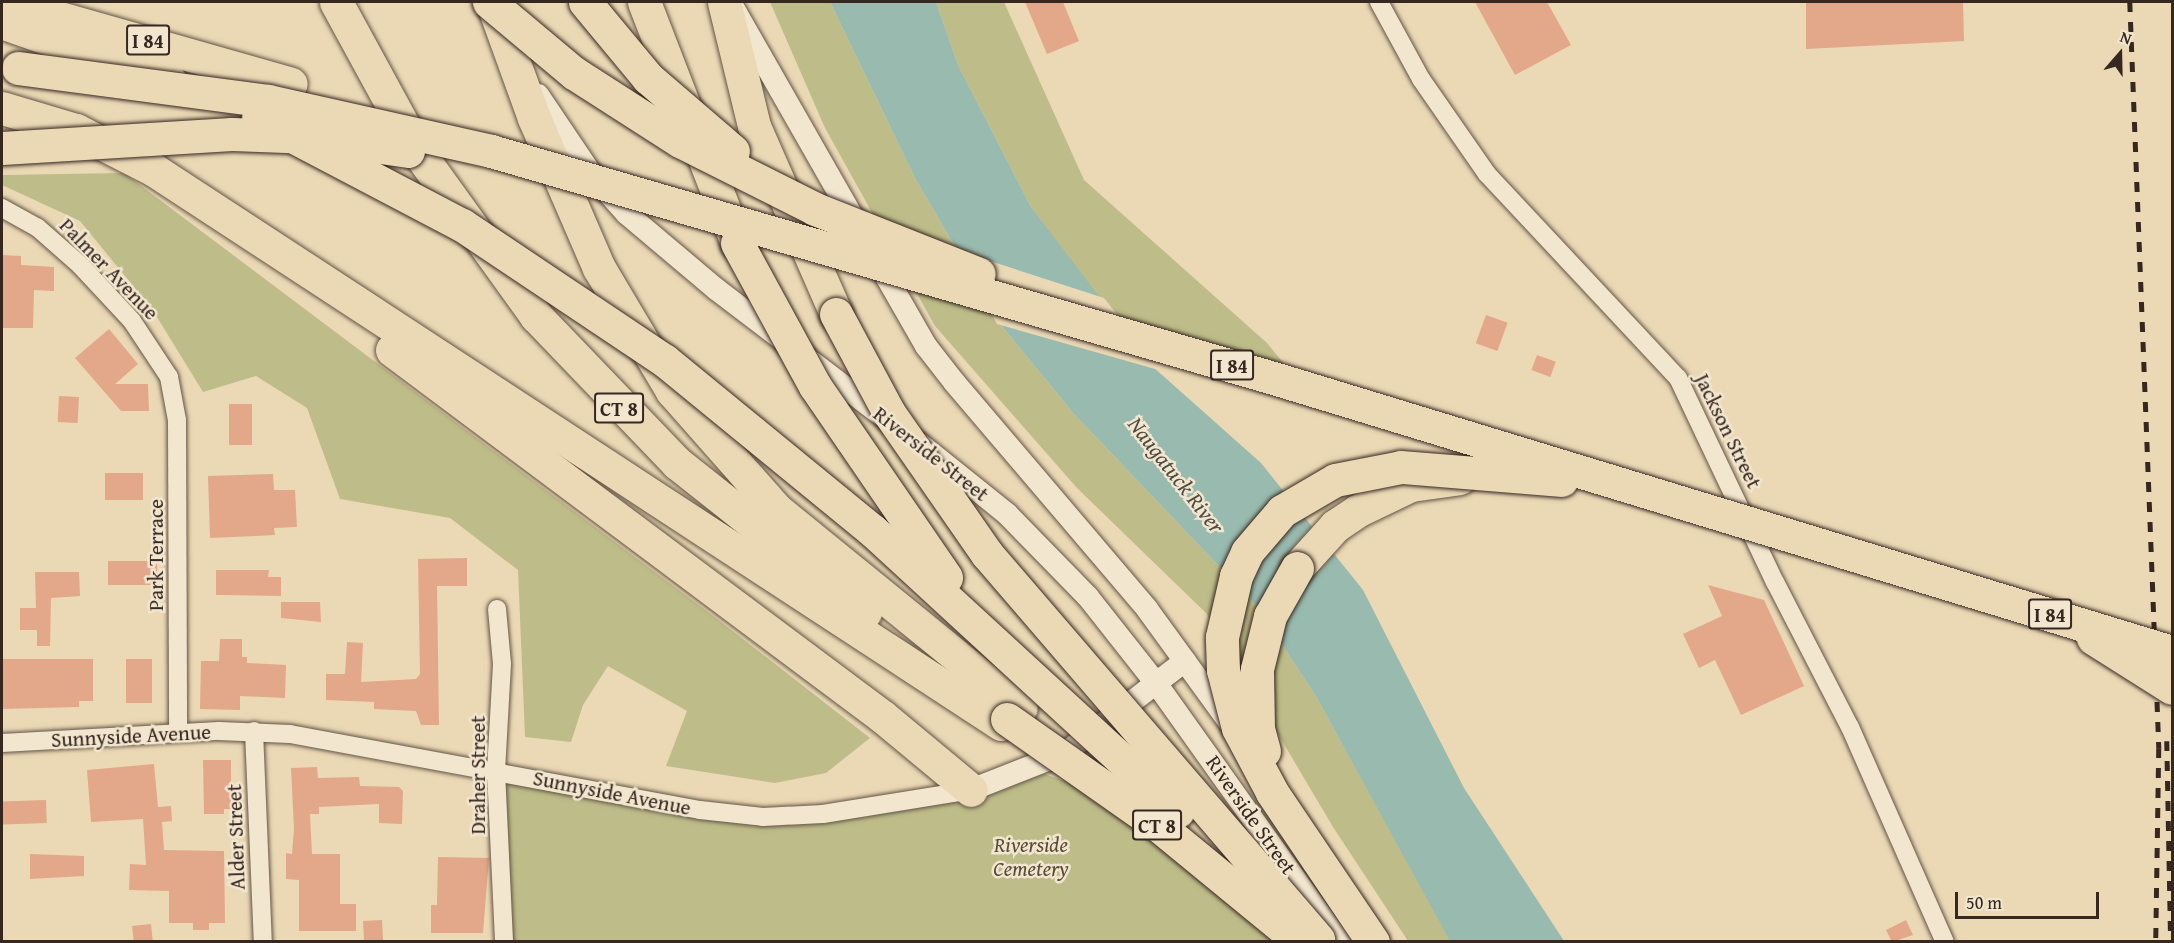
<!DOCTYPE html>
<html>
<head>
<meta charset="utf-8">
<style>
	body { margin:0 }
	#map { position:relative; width:2174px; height:943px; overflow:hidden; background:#ebd9b5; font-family:"Gentium Book Plus",serif }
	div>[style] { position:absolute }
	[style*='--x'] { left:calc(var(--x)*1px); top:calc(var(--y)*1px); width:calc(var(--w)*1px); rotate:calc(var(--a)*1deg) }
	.green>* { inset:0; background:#bebd89 }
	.water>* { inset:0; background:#98baaf }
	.pier>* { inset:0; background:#ebd9b5 }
	.building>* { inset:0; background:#e3a78a; transform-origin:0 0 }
	.roads { filter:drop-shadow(0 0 2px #645446) drop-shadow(0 0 2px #645446) }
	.minor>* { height:18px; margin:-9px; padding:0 9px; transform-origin:9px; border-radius:9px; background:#f2e6cf }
	.tertiary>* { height:22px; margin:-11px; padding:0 11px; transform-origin:11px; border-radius:11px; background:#f2e6cf }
	.motorway>* { height:33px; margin:-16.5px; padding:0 16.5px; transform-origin:16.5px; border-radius:16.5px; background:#ebd9b5 }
	.rail>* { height:4.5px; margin-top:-2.25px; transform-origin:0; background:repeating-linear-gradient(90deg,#372721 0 10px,transparent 0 20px) }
	.bridges { filter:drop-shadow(0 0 2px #372721) drop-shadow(0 0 2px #372721) }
	.motorway-bridge>* { height:33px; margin:-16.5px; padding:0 16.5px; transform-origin:16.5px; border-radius:16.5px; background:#ebd9b5 }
	span { translate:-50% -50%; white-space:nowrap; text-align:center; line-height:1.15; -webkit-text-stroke:5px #f2e6cf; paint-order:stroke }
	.shield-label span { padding:2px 4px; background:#f2e6cf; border:2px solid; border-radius:4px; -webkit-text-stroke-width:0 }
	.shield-label { font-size:20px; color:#372721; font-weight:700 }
	.street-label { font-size:21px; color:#372721 }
	.park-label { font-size:21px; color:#594c3b; font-style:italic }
	.water-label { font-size:22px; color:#4f4c44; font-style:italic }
	.frame { position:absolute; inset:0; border:3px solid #372721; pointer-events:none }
	.north { position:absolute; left:2090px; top:24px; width:60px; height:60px; -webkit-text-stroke:4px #f2e6cf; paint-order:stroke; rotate:20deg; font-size:16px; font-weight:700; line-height:24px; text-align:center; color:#372721 }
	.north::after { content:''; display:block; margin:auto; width:21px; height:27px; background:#372721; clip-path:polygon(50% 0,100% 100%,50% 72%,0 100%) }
	.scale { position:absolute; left:1955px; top:892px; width:144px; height:27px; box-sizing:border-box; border:3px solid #372721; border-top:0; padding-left:8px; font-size:18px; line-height:21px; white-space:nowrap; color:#372721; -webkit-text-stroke:4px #f2e6cf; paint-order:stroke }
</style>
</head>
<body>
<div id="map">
	<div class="green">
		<div style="clip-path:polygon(770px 2px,830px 2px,916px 180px,1001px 325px,1074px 414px,1256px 605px,1317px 698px,1451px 941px,1408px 941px,1333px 827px,1207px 614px,1077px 488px,935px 326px,825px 128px)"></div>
		<div style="clip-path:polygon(936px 2px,1004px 2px,1084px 180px,1267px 343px,1309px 394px,1110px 315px,1031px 207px,958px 65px)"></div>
		<div style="clip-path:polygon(124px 173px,716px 618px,870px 738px,826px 773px,775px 783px,666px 766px,687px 711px,608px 666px,583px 705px,571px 742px,525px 737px,518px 570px,450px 518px,340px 499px,307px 408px,256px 376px,203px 392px,152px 309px,80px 221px,2px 185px,2px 175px)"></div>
		<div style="clip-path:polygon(1031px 769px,1092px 791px,1295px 941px,509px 941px,496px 771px,677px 806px,848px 810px)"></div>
	</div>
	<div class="water">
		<div style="clip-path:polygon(830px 2px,936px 2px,958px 65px,1031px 207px,1152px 366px,1261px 463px,1363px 590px,1464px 788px,1564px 941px,1450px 941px,1317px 698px,1256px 605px,1074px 414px,1001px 325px,916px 180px)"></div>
	</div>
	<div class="pier">
		<div style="clip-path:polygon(956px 250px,1104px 298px,1162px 371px,997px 324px)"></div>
	</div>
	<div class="building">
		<div style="clip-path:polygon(1025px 2px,1063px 2px,1079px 41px,1047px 54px)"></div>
		<div style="clip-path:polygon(1475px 2px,1547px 2px,1571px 45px,1515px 75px)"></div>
		<div style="clip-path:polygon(1806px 2px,1963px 2px,1964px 41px,1806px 49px)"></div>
		<div style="clip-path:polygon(2px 255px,21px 256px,21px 265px,54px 267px,54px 291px,34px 290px,33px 328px,2px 328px)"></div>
		<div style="left:1486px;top:315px;width:23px;height:30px;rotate:20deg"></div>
		<div style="clip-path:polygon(109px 329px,138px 364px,115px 384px,148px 384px,149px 411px,121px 411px,75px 358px)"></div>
		<div style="left:1537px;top:355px;width:20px;height:16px;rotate:20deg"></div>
		<div style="left:59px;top:396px;width:20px;height:26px;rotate:3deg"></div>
		<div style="left:229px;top:404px;width:23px;height:41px"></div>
		<div style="left:105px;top:473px;width:38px;height:27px"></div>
		<div style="clip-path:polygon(273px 474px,274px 490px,295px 490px,297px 527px,274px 528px,275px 535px,210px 538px,208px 476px)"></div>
		<div style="clip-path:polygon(467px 558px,467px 586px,437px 586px,439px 725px,421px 725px,416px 711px,374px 709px,374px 702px,326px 700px,326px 674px,345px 674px,347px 642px,363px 643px,361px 682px,416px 679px,420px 674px,418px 559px)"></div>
		<div style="left:157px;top:561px;width:24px;height:49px;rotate:90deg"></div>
		<div style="clip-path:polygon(216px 570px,269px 570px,268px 577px,281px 577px,281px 596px,216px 595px)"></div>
		<div style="clip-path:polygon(35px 572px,79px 572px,80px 596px,51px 598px,50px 646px,37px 646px,37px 630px,20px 630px,20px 608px,36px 608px)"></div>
		<div style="clip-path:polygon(1708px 585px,1764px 600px,1804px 686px,1741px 715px,1715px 660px,1699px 668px,1683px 634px,1722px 616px)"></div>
		<div style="clip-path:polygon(281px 602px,320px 602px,321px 622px,281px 618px)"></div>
		<div style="clip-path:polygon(220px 639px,242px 639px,242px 657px,247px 657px,247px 663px,286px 665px,285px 698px,240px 696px,240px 710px,200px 709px,201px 661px,219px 661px)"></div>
		<div style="clip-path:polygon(2px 659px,93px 659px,93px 701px,79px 701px,79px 707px,2px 709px)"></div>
		<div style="left:126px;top:659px;width:26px;height:44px"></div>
		<div style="clip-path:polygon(203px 760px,231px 760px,231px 809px,224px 809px,224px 814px,204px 814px)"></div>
		<div style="clip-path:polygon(154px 764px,158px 807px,171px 806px,172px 821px,162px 822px,164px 850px,224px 851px,225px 923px,209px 923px,209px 930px,193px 930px,193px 923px,169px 923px,169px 891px,129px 890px,130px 864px,146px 865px,143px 819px,91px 822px,87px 770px)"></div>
		<div style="clip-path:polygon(317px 767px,318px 778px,359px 777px,360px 786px,399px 787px,403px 791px,402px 824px,379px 823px,379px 804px,319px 807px,319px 814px,310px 814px,312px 854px,340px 854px,340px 904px,356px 904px,356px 931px,299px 931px,299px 880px,286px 879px,286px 853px,292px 854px,294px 829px,291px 768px)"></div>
		<div style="left:46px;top:800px;width:23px;height:44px;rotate:88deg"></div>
		<div style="clip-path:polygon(30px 854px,84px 856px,84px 876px,30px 879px)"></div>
		<div style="clip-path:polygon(438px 857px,489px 858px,483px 933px,431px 933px,431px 905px,437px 905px)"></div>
		<div style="left:382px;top:920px;width:22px;height:19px;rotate:87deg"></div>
		<div style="clip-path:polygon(1906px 920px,1913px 935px,1892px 942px,1886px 930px)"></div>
		<div style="left:151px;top:924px;width:18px;height:19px;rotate:84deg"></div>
	</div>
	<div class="roads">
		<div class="minor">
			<div style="--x:1379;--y:2;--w:88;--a:61.4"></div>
			<div style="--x:1421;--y:79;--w:116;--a:55.2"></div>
			<div style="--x:1487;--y:174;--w:279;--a:46.9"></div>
			<div style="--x:1678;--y:378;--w:226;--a:64.6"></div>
			<div style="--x:1775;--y:582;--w:163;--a:62.7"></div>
			<div style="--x:1850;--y:727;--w:235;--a:66.2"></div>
			<div style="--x:2;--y:208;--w:41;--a:29.1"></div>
			<div style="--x:38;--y:228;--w:56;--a:41.4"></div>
			<div style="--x:80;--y:265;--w:76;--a:47.1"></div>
			<div style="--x:132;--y:321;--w:67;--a:56.5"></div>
			<div style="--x:169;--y:377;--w:44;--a:79.5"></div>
			<div style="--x:177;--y:420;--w:313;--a:89.8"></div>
			<div style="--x:497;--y:609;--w:55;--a:84.8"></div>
			<div style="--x:502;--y:664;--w:107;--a:93.2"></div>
			<div style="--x:496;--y:771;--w:171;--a:87.3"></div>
			<div style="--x:254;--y:731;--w:211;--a:87.6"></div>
			<div style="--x:2;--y:743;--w:217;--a:-3.2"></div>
			<div style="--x:219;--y:731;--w:71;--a:2.4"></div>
			<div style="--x:290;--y:734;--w:417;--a:10.5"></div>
			<div style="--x:700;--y:810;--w:63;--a:6.3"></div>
			<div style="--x:763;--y:817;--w:60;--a:-2.9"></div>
			<div style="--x:823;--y:814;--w:150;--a:-9.2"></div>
		</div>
		<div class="tertiary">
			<div style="--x:734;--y:9;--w:252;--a:60.3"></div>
			<div style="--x:538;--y:95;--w:97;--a:56"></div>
			<div style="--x:592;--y:175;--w:52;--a:48.1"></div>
			<div style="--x:627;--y:214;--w:116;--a:40.1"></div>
			<div style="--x:716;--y:289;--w:218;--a:37.3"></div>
			<div style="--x:875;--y:257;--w:103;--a:60.2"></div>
			<div style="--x:926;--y:346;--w:46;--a:52.1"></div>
			<div style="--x:954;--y:382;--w:298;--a:49.6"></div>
			<div style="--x:1147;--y:609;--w:145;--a:54"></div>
			<div style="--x:920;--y:444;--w:112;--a:38.8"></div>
			<div style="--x:1007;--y:514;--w:116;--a:45.7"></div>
			<div style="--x:1088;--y:597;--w:110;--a:51.7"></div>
			<div style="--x:1156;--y:683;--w:318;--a:54.6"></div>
			<div style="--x:971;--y:790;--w:101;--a:-21.5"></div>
			<div style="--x:1065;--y:753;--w:151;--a:-37.5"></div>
		</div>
		<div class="motorway">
			<div style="--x:4;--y:2;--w:298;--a:15.9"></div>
			<div style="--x:336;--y:2;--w:167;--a:61.4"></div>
			<div style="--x:416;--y:149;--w:206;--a:54.3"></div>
			<div style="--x:536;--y:316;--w:204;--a:46.2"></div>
			<div style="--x:677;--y:463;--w:240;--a:38.4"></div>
			<div style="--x:492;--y:2;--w:123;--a:70.1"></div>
			<div style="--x:534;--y:118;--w:163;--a:66.6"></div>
			<div style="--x:599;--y:268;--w:143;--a:59.3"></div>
			<div style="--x:672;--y:391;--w:159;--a:48.6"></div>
			<div style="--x:777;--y:510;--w:314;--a:39.1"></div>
			<div style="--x:644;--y:2;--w:258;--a:68.9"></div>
			<div style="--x:724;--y:2;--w:128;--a:76.4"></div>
			<div style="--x:754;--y:126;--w:205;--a:66.4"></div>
			<div style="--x:4;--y:23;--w:177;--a:19.5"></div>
			<div style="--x:2;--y:108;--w:77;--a:16.6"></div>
			<div style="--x:76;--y:130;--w:88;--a:27.1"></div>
			<div style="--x:154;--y:170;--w:1012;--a:33.19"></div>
			<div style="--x:392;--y:350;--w:613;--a:36.78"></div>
			<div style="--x:883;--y:717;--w:114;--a:39.7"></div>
			<div style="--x:1297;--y:568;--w:57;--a:-47.9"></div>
			<div style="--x:1335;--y:526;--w:27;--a:-34"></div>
			<div style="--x:1357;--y:511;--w:60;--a:-25.7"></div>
			<div style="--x:1411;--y:485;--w:49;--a:-8.1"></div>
			<div style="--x:1178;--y:811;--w:96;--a:42"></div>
		</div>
	</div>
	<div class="rail">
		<div style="--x:2130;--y:2;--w:747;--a:87.77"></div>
		<div style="--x:2159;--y:748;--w:194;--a:90.9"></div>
		<div style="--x:2167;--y:741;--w:201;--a:88.9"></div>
	</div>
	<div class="bridges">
		<div class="motorway-bridge">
			<div style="--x:489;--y:2;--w:111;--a:39.9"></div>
			<div style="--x:574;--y:73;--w:126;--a:32.7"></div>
			<div style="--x:680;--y:141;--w:151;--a:26.7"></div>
			<div style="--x:815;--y:209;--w:176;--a:21.6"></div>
			<div style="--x:585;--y:2;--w:99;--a:50.3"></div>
			<div style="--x:648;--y:78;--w:112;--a:40.7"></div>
			<div style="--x:18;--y:68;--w:252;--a:7.5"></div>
			<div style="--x:268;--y:101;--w:229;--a:12.6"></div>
			<div style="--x:491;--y:151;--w:822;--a:16.18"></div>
			<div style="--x:1280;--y:380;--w:933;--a:16.96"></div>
			<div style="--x:258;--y:118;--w:230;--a:27.7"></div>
			<div style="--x:462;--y:225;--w:243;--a:33.8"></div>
			<div style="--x:664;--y:360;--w:270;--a:39.3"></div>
			<div style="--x:873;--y:531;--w:414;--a:42.6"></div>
			<div style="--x:2;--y:148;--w:230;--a:-3.5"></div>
			<div style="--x:232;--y:134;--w:80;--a:2.1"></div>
			<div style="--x:312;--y:137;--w:97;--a:8.3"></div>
			<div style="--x:737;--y:243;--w:163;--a:61.4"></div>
			<div style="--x:815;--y:386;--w:232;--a:55.6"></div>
			<div style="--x:836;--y:314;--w:112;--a:61.8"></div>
			<div style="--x:889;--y:413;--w:172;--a:55.2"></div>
			<div style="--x:987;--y:554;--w:508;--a:49.31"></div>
			<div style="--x:2093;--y:638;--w:93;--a:32.3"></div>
			<div style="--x:1007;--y:719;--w:186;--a:35.1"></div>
			<div style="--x:1159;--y:826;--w:175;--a:39.4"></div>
			<div style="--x:1264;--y:751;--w:23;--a:-105"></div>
			<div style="--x:1258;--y:729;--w:60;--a:-91"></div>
			<div style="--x:1257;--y:669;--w:55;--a:-76.2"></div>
			<div style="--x:1270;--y:616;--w:55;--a:-60.6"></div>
			<div style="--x:1373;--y:942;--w:181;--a:-124"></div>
			<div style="--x:1272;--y:792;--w:72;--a:-118"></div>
			<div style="--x:1238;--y:728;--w:60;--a:-104.5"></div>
			<div style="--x:1223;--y:670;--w:33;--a:-92"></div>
			<div style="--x:1222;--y:637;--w:63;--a:-77.1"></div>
			<div style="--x:1236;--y:576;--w:26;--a:-65"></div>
			<div style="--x:1247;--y:552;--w:54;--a:-49.5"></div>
			<div style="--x:1282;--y:511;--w:61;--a:-30.3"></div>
			<div style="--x:1335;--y:480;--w:67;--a:-11.1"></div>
			<div style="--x:1401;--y:467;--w:161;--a:4.6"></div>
		</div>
	</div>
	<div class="shield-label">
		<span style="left:148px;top:40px">I 84</span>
		<span style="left:1232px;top:365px">I 84</span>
		<span style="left:619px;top:408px">CT 8</span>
		<span style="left:2050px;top:614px">I 84</span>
		<span style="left:1157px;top:825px">CT 8</span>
	</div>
	<div class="street-label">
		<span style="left:109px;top:269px;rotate:46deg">Palmer Avenue</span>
		<span style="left:1728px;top:431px;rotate:64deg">Jackson Street</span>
		<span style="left:931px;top:454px;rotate:38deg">Riverside Street</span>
		<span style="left:156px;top:555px;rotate:-90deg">Park Terrace</span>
		<span style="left:131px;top:736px;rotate:-3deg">Sunnyside Avenue</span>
		<span style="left:478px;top:775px;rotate:-90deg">Draher Street</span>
		<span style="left:612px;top:793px;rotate:11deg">Sunnyside Avenue</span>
		<span style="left:1251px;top:815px;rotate:55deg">Riverside Street</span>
		<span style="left:236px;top:837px;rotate:-92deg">Alder Street</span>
	</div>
	<div class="park-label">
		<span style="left:1031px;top:857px">Riverside<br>Cemetery</span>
	</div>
	<div class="water-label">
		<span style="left:1176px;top:475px;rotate:52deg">Naugatuck River</span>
	</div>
	<div class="frame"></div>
	<div class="north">N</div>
	<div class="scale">50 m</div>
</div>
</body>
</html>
